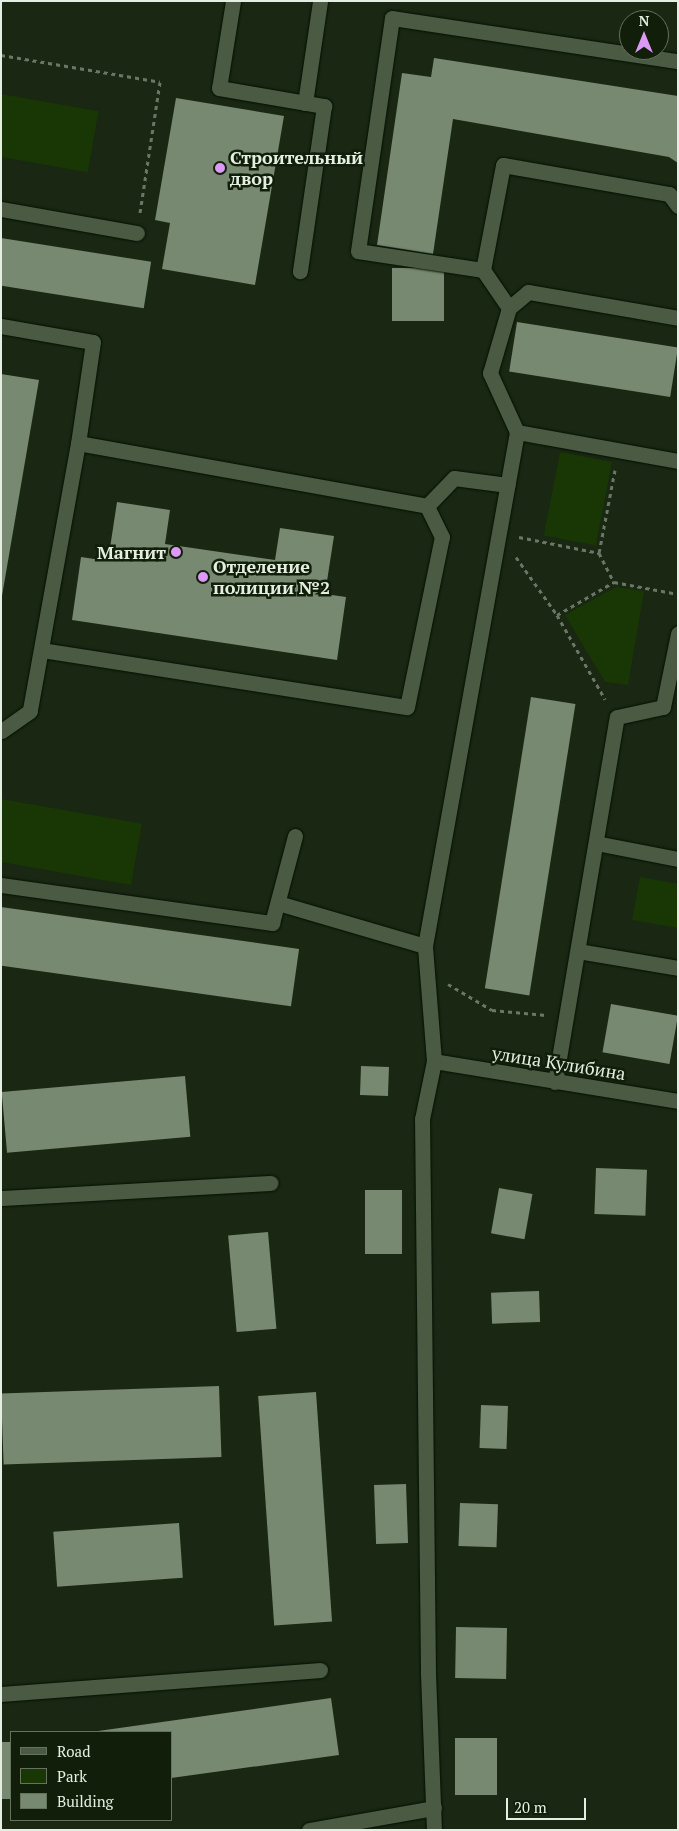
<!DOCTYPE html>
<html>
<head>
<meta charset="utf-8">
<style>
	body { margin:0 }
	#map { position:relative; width:679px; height:1831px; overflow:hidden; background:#192713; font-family:"PT Serif",serif }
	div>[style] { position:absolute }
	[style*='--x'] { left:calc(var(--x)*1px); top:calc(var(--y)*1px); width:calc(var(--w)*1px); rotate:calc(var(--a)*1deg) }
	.green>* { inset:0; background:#183705; transform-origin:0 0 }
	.building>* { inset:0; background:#778970; transform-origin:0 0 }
	.path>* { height:3px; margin-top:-1.5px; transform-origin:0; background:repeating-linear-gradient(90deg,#6b7766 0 4px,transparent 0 8px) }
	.roads { filter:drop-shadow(0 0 1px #041001) drop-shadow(0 0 1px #041001) }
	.minor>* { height:15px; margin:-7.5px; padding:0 7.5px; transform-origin:7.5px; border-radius:7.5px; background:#4a5a43 }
	.dots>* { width:14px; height:14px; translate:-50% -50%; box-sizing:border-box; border:2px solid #101e0a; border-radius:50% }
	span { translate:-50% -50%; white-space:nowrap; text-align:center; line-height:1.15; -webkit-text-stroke:5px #101e0a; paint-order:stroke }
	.poi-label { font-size:18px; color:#e5efe1; font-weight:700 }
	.left { translate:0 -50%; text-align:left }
	.right { translate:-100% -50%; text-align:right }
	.street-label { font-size:18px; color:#e5efe1 }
	.frame { position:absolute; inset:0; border:2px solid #e5efe1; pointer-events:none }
	.legend { position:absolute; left:10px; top:1731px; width:162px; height:90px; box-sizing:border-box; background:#101e0a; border:1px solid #657260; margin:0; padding:6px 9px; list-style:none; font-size:15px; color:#e5efe1 }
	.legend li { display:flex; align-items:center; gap:10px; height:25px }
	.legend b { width:25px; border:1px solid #657260 }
	.north { position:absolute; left:619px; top:10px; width:50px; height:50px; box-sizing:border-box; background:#101e0a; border:1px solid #657260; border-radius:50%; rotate:0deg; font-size:14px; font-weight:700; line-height:20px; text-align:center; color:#e5efe1 }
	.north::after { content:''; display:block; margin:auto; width:18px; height:22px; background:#dc99f5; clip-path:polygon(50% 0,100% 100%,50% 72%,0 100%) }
	.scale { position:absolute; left:506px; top:1798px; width:80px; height:22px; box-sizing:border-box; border:2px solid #e5efe1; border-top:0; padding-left:6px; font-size:15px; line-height:18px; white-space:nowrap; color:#e5efe1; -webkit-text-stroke:4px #101e0a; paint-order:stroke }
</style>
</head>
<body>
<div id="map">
	<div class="green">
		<div style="left:1px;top:94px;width:99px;height:62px;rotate:10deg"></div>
		<div style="left:560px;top:452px;width:53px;height:85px;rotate:11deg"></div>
		<div style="clip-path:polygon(616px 587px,644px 591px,628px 685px,605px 682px,565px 615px)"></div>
		<div style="left:1px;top:799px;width:143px;height:62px;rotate:10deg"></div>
		<div style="clip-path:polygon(640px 877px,678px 884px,678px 928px,632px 920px)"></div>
	</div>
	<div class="building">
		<div style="clip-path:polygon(434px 58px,678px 96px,678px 163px,669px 157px,453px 119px,433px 254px,377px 245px,402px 73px,431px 77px)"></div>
		<div style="clip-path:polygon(176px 98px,284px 116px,255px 285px,162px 269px,170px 223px,155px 220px)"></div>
		<div style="left:1px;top:238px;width:152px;height:47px;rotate:9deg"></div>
		<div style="left:444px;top:268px;width:53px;height:52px;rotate:90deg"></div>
		<div style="left:517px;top:322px;width:163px;height:50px;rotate:9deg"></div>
		<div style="clip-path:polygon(1px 374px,39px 380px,2px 596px,1px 595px)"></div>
		<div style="clip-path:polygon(117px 502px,170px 510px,165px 544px,275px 560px,280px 528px,334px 536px,325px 594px,346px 597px,337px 660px,72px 620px,81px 557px,108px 561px)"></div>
		<div style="left:531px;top:697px;width:45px;height:295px;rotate:9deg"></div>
		<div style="left:1px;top:907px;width:301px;height:58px;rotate:8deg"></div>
		<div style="left:611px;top:1004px;width:68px;height:49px;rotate:10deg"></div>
		<div style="left:361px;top:1066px;width:28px;height:29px;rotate:2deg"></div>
		<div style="left:185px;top:1076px;width:61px;height:184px;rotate:85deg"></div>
		<div style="left:596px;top:1168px;width:51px;height:46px;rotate:2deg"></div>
		<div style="left:499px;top:1188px;width:34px;height:46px;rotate:10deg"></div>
		<div style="left:365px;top:1190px;width:37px;height:64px"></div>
		<div style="left:268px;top:1232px;width:97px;height:40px;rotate:85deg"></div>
		<div style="left:539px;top:1291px;width:31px;height:48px;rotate:88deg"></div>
		<div style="left:219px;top:1386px;width:71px;height:218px;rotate:88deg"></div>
		<div style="left:316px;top:1392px;width:230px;height:58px;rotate:86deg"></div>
		<div style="left:481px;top:1405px;width:27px;height:43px;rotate:2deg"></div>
		<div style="left:406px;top:1484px;width:59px;height:32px;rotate:88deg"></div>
		<div style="left:460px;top:1503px;width:38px;height:43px;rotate:2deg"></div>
		<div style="left:179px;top:1523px;width:55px;height:126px;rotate:86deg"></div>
		<div style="left:456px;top:1627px;width:51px;height:51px;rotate:1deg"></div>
		<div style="clip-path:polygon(331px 1698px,339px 1755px,171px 1778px,171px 1732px,91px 1732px)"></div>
		<div style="left:455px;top:1738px;width:42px;height:57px"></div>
		<div style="left:11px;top:1742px;width:57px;height:10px;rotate:90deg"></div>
	</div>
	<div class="path">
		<div style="--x:1;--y:55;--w:161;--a:9.6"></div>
		<div style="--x:160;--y:82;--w:133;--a:98.7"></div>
		<div style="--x:615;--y:470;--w:85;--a:100.9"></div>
		<div style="--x:599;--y:553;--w:33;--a:63"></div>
		<div style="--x:614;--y:582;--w:65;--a:10.6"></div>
		<div style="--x:519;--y:537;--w:82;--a:11.3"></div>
		<div style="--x:516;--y:557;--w:71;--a:54.7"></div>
		<div style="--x:557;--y:615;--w:97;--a:60.3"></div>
		<div style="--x:557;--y:615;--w:66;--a:-30.1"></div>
		<div style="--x:448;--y:984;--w:51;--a:30.6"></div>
		<div style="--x:492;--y:1010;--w:54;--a:5.3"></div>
	</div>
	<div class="roads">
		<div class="minor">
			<div style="--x:233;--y:1;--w:88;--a:99.1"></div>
			<div style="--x:219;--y:88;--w:107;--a:9.7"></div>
			<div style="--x:324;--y:106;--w:167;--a:98.3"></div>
			<div style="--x:305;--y:103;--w:103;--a:-81.6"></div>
			<div style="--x:1;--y:209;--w:138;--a:10"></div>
			<div style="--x:483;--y:270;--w:107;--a:-79.2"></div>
			<div style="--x:503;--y:165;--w:169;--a:9.9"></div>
			<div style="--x:669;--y:194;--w:15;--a:53"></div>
			<div style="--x:509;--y:308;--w:25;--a:-40"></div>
			<div style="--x:528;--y:292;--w:152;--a:9.8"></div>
			<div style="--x:1;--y:326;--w:93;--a:9.9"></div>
			<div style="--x:93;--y:342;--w:102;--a:98.4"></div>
			<div style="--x:78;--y:443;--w:272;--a:100.2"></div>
			<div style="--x:30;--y:711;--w:35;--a:145"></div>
			<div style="--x:517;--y:432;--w:164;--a:10.2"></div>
			<div style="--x:78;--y:443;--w:355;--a:10.2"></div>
			<div style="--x:427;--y:506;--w:39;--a:-46"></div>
			<div style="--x:454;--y:478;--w:54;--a:7.4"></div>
			<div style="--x:42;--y:650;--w:369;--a:8.9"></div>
			<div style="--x:407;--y:707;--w:174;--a:-78.4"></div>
			<div style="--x:442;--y:537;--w:34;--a:-116"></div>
			<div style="--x:596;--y:843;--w:84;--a:11"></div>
			<div style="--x:1;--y:885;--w:274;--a:8"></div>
			<div style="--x:272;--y:923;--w:90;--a:-75.2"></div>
			<div style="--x:278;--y:903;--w:153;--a:16.3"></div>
			<div style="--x:578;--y:951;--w:101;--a:9.6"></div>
			<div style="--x:434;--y:1061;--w:247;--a:9.3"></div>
			<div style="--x:555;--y:1082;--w:370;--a:-80.4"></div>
			<div style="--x:617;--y:717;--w:47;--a:-12.3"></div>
			<div style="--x:663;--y:707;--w:75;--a:-78.4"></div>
			<div style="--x:1;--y:1198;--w:270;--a:-3.2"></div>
			<div style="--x:1;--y:1694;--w:320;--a:-4.3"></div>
			<div style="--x:309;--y:1830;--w:127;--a:-10"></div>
			<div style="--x:434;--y:1830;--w:159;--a:-92.2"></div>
			<div style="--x:428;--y:1671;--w:552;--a:-90.62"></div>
			<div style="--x:422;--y:1119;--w:59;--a:-78.3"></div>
			<div style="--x:434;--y:1061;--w:115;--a:-94.5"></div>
			<div style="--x:425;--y:946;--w:522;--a:-79.85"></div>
			<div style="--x:517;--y:432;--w:65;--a:-114.6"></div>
			<div style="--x:490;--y:373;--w:68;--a:-73.7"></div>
			<div style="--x:509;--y:308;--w:46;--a:-124.4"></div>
			<div style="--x:483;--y:270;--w:126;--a:-171.4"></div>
			<div style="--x:358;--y:251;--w:235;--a:-81.7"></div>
			<div style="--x:392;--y:18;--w:289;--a:8.6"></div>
		</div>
	</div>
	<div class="dots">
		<div style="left:220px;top:168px;background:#dc99f5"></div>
		<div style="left:176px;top:552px;background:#dc99f5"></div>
		<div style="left:203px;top:577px;background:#dc99f5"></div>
	</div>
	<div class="poi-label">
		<span class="left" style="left:230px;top:168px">Строительный<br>двор</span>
		<span class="right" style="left:166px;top:552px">Магнит</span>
		<span class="left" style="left:213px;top:577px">Отделение<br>полиции №2</span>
	</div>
	<div class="street-label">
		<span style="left:559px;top:1063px;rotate:9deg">улица Кулибина</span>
	</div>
	<div class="frame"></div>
	<ul class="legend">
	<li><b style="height:6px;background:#4a5a43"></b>Road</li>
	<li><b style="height:14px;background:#183705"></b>Park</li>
	<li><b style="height:14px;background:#778970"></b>Building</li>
	</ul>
	<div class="north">N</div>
	<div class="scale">20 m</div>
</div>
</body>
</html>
